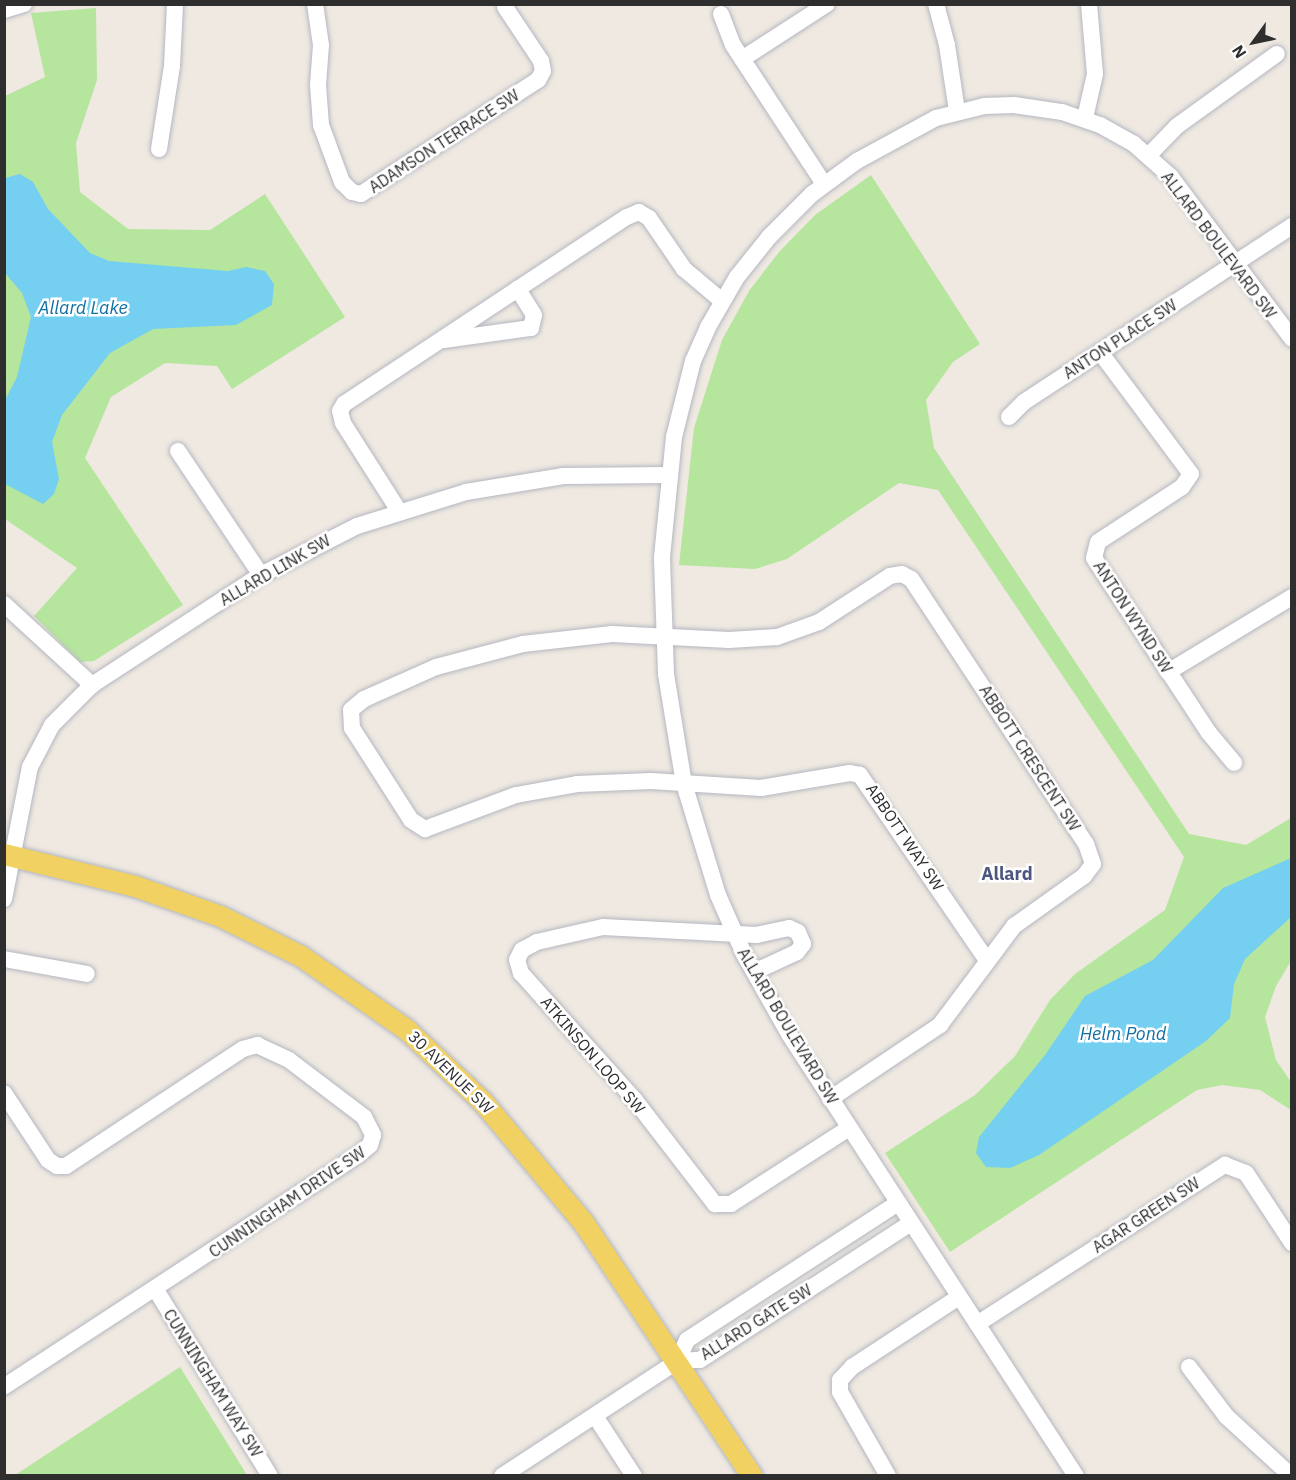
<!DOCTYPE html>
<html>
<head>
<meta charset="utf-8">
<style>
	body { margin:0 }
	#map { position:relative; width:1296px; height:1480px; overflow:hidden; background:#efe9e1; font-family:"IBM Plex Sans",sans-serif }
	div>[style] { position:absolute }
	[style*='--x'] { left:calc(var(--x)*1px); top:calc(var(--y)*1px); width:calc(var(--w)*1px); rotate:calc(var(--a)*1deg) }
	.green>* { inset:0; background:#b6e59e }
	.water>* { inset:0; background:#75cff0 }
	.roads { filter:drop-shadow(0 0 2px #b4b7c1) drop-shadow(0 0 2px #b4b7c1) }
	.minor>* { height:16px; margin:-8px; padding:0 8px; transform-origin:8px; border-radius:8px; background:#fff }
	.major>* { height:21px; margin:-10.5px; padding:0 10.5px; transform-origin:10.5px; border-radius:10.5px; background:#f2d163 }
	span { translate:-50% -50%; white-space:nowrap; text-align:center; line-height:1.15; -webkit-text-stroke:5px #fff; paint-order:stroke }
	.street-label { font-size:16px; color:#2e2e2e }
	.water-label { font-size:18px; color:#0d6fa3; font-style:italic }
	.neighbourhood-label { font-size:18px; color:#4d5680; font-weight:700 }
	.frame { position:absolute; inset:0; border:6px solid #2e2e2e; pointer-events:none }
	.north { position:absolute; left:1224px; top:12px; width:60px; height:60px; -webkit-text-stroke:4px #fff; paint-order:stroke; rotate:237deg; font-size:16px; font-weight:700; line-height:24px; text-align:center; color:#2e2e2e }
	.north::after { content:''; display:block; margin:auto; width:21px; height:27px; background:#2e2e2e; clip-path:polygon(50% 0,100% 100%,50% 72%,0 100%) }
</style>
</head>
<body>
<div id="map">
	<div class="green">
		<div style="clip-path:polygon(96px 8px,97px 80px,76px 143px,80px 192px,128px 229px,210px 230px,265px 194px,345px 317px,232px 389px,217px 366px,165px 363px,111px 397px,85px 458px,183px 605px,94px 661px,80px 662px,34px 616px,77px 568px,5px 519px,5px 96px,45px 77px,31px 13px)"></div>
		<div style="clip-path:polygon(871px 175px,980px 344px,953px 362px,926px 400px,934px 448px,1189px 834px,1246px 845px,1291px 818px,1291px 961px,1276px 986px,1265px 1017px,1276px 1060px,1291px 1082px,1291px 1110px,1260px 1090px,1222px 1085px,1197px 1090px,950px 1252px,885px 1153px,975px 1095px,1015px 1056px,1050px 1000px,1075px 974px,1165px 910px,1184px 857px,938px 490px,899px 483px,787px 559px,755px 569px,679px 565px,694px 428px,722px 340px,749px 291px,779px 252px,815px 215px)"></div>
		<div style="clip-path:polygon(180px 1367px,247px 1475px,15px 1475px)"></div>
	</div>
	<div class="water">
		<div style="clip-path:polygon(20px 174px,33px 182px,48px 209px,90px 253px,109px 261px,228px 271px,246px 267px,265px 271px,274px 284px,272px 305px,236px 325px,153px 329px,110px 353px,62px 415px,52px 442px,59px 479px,54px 494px,43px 504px,5px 484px,5px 400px,17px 377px,31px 317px,22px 293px,5px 273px,5px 178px)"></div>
		<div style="clip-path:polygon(1291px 858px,1291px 917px,1245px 959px,1234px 984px,1230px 1018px,1206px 1041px,1039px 1155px,1010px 1168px,986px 1167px,976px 1153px,979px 1137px,1045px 1055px,1085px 996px,1153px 960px,1223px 888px)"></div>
	</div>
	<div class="roads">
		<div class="minor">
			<div style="--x:315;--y:4;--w:41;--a:81.7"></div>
			<div style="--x:321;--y:45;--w:40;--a:94.3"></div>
			<div style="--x:318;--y:85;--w:40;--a:85.7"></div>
			<div style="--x:321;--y:125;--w:61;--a:69.8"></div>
			<div style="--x:342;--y:182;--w:14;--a:45"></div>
			<div style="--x:352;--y:192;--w:9;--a:13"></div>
			<div style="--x:361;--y:194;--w:211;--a:-32.8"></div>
			<div style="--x:538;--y:80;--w:10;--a:-61"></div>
			<div style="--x:543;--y:71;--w:10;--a:-101"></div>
			<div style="--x:541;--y:61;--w:65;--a:-123.7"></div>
			<div style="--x:936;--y:4;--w:42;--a:75"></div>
			<div style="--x:947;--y:45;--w:67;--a:81.4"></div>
			<div style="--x:4;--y:10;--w:21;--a:-17"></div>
			<div style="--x:721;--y:14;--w:33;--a:69"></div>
			<div style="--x:733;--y:45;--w:166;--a:56.8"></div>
			<div style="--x:742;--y:59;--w:101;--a:-32.9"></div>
			<div style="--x:1085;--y:118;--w:45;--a:-77.2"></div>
			<div style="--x:1095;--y:74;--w:70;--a:-94.9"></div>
			<div style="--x:159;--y:149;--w:84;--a:-81.1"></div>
			<div style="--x:172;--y:66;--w:62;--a:-87.2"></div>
			<div style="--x:1149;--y:155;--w:40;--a:-46"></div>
			<div style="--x:1177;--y:126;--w:123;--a:-35.8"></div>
			<div style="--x:444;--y:340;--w:88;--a:-7.9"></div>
			<div style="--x:531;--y:328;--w:13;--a:-77"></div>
			<div style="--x:534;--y:315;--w:31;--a:-122"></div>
			<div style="--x:1100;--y:352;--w:152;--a:53.3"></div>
			<div style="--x:1191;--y:474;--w:16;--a:125"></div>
			<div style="--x:1182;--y:487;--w:100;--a:146.8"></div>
			<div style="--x:1098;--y:542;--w:16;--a:104"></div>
			<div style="--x:1094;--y:558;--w:209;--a:56.7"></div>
			<div style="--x:1209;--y:733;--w:39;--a:50"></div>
			<div style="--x:1009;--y:417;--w:21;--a:-45"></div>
			<div style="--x:1024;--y:402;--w:321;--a:-33.3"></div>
			<div style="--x:178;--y:451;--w:149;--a:56.2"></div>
			<div style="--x:399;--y:511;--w:104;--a:-122.5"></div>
			<div style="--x:343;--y:423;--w:12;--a:-104"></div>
			<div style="--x:340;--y:411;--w:8;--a:-60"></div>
			<div style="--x:344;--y:404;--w:339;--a:-33.5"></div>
			<div style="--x:627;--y:217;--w:13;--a:-23"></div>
			<div style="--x:639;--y:212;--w:12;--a:31"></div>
			<div style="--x:649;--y:218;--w:62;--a:55.5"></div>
			<div style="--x:684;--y:269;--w:50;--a:40.1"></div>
			<div style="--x:4;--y:604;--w:120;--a:42.6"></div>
			<div style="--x:1168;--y:672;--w:145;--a:-31.2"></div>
			<div style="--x:4;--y:899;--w:135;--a:-78.9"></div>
			<div style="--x:30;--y:767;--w:47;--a:-62.4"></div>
			<div style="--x:52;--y:725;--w:57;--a:-45"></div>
			<div style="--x:92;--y:685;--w:202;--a:-33.1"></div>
			<div style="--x:261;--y:575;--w:108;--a:-27"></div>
			<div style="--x:357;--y:526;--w:114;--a:-17.3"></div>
			<div style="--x:466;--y:492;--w:99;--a:-9.3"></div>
			<div style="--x:564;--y:476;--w:105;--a:-0.5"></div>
			<div style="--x:4;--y:959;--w:84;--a:10.2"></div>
			<div style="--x:754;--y:972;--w:47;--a:-24.9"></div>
			<div style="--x:797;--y:952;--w:10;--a:-53"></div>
			<div style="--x:803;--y:944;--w:13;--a:-113"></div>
			<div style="--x:798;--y:932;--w:10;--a:-156"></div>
			<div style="--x:789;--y:928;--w:33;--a:168"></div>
			<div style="--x:757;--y:935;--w:154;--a:-177"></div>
			<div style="--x:603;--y:927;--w:68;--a:167.2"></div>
			<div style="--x:537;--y:942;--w:17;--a:152"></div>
			<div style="--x:522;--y:950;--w:11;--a:117"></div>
			<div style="--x:517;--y:960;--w:14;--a:73"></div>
			<div style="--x:521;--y:973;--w:169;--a:48.1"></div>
			<div style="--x:634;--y:1099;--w:133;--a:52.4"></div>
			<div style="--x:715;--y:1204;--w:16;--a:0"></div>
			<div style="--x:731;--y:1204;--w:140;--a:-32.8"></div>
			<div style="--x:4;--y:1093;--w:80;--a:56.7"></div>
			<div style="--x:48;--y:1160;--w:11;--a:34"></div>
			<div style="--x:57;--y:1166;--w:9;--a:0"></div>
			<div style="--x:66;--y:1166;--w:212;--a:-33.5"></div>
			<div style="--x:243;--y:1049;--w:15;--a:-16"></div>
			<div style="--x:257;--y:1045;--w:35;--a:25"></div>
			<div style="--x:289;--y:1060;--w:94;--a:37.2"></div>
			<div style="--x:364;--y:1117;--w:20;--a:63"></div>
			<div style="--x:373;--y:1135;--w:10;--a:107"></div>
			<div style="--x:370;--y:1145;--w:16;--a:140"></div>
			<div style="--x:358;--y:1155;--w:423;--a:146.8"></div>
			<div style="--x:830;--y:1099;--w:133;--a:-33.9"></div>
			<div style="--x:940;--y:1025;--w:124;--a:-53.2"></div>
			<div style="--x:1014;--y:926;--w:86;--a:-35.5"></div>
			<div style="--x:1084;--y:876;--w:15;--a:-53"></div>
			<div style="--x:1093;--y:864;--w:21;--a:-109"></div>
			<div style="--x:1086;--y:844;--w:318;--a:-123.4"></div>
			<div style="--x:911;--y:579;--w:10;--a:-151"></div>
			<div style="--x:902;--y:574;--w:12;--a:171"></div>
			<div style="--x:890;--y:576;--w:85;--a:147.1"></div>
			<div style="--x:819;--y:622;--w:45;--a:160.3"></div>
			<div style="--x:777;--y:637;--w:48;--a:176.4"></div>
			<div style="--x:729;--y:640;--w:117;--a:-177.1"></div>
			<div style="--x:612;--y:634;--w:90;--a:173.6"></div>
			<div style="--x:523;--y:644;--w:90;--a:165.2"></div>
			<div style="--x:436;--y:667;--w:79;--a:156"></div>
			<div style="--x:364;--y:699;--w:17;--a:140"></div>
			<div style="--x:351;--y:710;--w:18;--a:87"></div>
			<div style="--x:352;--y:728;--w:109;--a:57.3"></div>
			<div style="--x:411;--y:820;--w:17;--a:33"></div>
			<div style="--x:425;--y:829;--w:97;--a:-20.5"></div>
			<div style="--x:516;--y:795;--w:62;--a:-10.2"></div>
			<div style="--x:577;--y:784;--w:74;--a:-2.3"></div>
			<div style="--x:651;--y:781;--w:110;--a:3.6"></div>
			<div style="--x:761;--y:788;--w:90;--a:-9.6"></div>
			<div style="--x:850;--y:773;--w:10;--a:11"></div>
			<div style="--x:860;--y:775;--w:223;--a:55.6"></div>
			<div style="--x:156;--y:1290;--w:218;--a:58.5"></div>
			<div style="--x:977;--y:1324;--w:295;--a:-32.7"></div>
			<div style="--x:1225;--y:1165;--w:22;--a:21"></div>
			<div style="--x:1246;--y:1173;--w:84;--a:56.7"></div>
			<div style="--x:678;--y:1361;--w:23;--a:-67"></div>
			<div style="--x:687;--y:1340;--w:252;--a:-33"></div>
			<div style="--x:678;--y:1361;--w:22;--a:-3"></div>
			<div style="--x:700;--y:1360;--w:252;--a:-33"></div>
			<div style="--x:1189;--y:1367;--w:61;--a:52.9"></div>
			<div style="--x:1226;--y:1416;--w:84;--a:42.6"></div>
			<div style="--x:595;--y:1416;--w:72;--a:57"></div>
			<div style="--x:502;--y:1476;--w:210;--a:-33.2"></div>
			<div style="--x:888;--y:1476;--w:97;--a:-119.7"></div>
			<div style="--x:840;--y:1392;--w:12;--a:-90"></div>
			<div style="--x:840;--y:1380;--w:18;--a:-47"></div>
			<div style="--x:852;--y:1367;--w:128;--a:-33.2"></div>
			<div style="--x:1076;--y:1476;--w:527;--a:-123"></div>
			<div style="--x:789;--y:1034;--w:92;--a:-119.4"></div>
			<div style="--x:744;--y:954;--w:64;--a:-113.8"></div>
			<div style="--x:718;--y:895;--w:116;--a:-107"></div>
			<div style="--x:684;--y:784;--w:111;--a:-99.3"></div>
			<div style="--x:666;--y:674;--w:117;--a:-92"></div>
			<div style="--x:662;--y:557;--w:121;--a:-84.3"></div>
			<div style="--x:674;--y:437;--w:78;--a:-76"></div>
			<div style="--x:693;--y:361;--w:37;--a:-66"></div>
			<div style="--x:708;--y:327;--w:58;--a:-59.9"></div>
			<div style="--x:737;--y:277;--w:51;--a:-51.3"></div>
			<div style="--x:769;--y:237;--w:61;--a:-45"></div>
			<div style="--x:812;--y:194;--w:56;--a:-36.3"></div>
			<div style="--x:857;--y:161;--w:90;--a:-28.6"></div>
			<div style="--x:936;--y:118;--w:49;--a:-14"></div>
			<div style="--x:984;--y:106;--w:30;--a:-2"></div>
			<div style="--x:1014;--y:105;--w:49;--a:8.3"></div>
			<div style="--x:1062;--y:112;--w:40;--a:18.9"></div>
			<div style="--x:1100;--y:125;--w:39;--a:29"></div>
			<div style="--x:1134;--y:144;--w:50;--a:41.7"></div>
			<div style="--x:1171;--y:177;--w:202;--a:53.2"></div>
		</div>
		<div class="major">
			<div style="--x:4;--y:854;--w:135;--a:13.7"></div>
			<div style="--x:135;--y:886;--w:90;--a:19.4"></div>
			<div style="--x:220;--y:916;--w:90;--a:26.3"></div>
			<div style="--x:301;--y:956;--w:128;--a:34.8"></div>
			<div style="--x:406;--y:1029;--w:106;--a:43.5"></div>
			<div style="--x:483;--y:1102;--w:156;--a:50.2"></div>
			<div style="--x:583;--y:1222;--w:305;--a:56.4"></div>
		</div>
	</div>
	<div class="street-label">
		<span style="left:444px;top:141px;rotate:-33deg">ADAMSON TERRACE SW</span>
		<span style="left:1219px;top:245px;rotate:53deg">ALLARD BOULEVARD SW</span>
		<span style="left:1120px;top:339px;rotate:-33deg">ANTON PLACE SW</span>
		<span style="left:275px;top:570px;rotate:-30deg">ALLARD LINK SW</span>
		<span style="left:1133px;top:617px;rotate:57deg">ANTON WYND SW</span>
		<span style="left:1030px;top:758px;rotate:57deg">ABBOTT CRESCENT SW</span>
		<span style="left:905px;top:837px;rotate:56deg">ABBOTT WAY SW</span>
		<span style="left:788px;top:1026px;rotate:59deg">ALLARD BOULEVARD SW</span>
		<span style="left:593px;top:1055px;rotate:49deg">ATKINSON LOOP SW</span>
		<span style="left:451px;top:1072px;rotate:44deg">30 AVENUE SW</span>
		<span style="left:287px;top:1202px;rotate:-34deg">CUNNINGHAM DRIVE SW</span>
		<span style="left:1146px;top:1215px;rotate:-33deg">AGAR GREEN SW</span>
		<span style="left:756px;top:1322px;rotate:-32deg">ALLARD GATE SW</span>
		<span style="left:213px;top:1383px;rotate:58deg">CUNNINGHAM WAY SW</span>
	</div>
	<div class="water-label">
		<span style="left:83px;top:308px">Allard Lake</span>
		<span style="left:1123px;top:1034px">Helm Pond</span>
	</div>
	<div class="neighbourhood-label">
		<span style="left:1007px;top:874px">Allard</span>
	</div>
	<div class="frame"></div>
	<div class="north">N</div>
</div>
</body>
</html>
